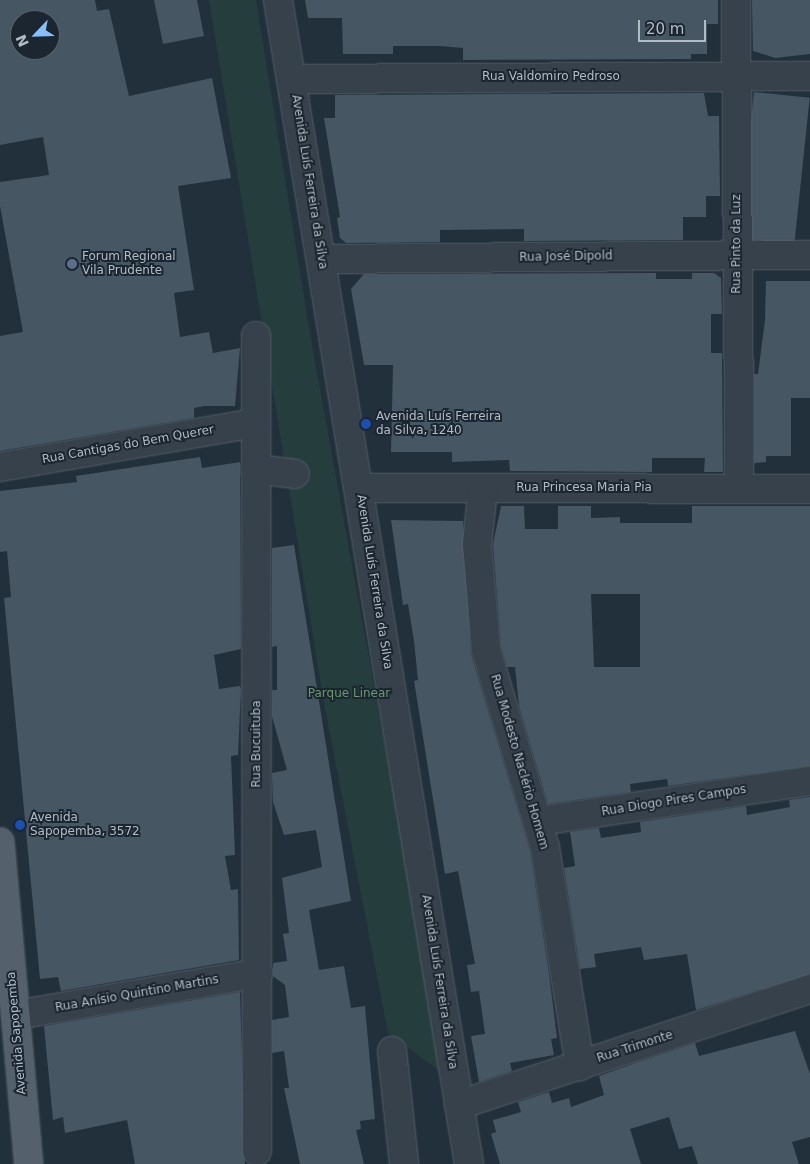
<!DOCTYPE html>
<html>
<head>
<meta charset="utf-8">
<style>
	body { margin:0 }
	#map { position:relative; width:810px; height:1164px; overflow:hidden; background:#22303b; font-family:"DejaVu Sans",sans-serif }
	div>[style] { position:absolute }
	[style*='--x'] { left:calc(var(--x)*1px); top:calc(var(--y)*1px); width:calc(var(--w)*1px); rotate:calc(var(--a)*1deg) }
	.green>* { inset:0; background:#253e3d }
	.building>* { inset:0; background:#465662; transform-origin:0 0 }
	.roads { filter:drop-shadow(0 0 1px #545f69) drop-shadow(0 0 1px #545f69) }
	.minor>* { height:28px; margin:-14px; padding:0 14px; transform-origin:14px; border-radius:14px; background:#36414c }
	.major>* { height:28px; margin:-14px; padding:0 14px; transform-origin:14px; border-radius:14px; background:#54616c }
	.dots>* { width:14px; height:14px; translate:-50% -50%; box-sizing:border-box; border:2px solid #1b2630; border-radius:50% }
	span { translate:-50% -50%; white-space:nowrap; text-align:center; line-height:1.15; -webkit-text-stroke:4px #1b2630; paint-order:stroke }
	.street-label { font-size:12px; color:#b1bcc7 }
	.poi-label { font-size:12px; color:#b1bcc7 }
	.left { translate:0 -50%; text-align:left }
	.park-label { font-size:12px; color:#68996d }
	.north { position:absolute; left:10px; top:10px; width:50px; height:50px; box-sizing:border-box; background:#1b2630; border:1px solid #57626c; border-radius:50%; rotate:246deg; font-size:14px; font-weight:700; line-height:20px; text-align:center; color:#b1bcc7 }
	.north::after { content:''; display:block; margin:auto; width:18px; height:22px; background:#84c0f9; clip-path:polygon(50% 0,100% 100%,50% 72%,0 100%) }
	.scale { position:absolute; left:638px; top:20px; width:68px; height:22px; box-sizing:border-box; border:2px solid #b1bcc7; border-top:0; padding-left:6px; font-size:15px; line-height:18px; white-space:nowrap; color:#b1bcc7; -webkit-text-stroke:4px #1b2630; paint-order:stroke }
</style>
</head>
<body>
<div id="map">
	<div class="green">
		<div style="clip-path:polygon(209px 0,256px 0,311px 340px,445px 1075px,388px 1033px,324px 703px)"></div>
	</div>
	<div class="building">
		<div style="clip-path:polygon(evenodd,0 0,95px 0,97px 11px,109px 9px,129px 96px,212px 78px,231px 178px,178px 186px,194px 290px,174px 293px,180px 337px,209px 332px,213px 353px,240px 348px,235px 406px,204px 406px,194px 408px,194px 418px,0 451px,0 336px,23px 332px,0 206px,0 182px,49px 175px,43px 137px,0 145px,0 0,20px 20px,50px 20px,50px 50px,20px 50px,20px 20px)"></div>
		<div style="clip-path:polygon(154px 0,197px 0,204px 36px,163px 44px)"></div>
		<div style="clip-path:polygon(305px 0,718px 0,718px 24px,707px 24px,707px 54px,691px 54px,691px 59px,463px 60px,463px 48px,440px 46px,393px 46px,393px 54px,343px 54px,342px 18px,308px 18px)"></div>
		<div style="clip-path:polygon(752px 0,810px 0,810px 54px,775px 58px,753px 51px)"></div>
		<div style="left:754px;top:92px;width:56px;height:147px;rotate:6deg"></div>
		<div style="clip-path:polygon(704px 93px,708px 116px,719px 116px,720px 196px,706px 196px,706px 217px,683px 217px,683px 240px,524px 241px,524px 229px,440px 230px,440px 242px,346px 243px,340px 238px,337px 218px,340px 217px,324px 118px,335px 118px,335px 95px)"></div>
		<div style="clip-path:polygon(656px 273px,656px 279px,692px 279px,692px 273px,714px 273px,721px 278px,722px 314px,711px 314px,711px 353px,722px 353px,723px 472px,704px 472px,705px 458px,652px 458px,652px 472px,510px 471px,509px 460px,452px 462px,452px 452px,391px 452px,393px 365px,364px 365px,351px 289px,364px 274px)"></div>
		<div style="clip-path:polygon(766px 281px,810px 281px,810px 398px,791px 398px,791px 456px,766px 456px,766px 462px,754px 463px,754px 374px,758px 374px,765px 320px)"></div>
		<div style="clip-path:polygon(200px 457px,202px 468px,240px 462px,241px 649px,214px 655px,219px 689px,240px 686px,241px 689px,238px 755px,231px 756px,235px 855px,225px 856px,231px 890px,238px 889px,239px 960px,61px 991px,58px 977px,40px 979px,4px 598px,11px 597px,7px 551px,0 552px,0 491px,77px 482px,76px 476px)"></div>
		<div style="clip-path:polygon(evenodd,501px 506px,524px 506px,525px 529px,558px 529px,558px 506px,591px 506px,591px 518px,620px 517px,620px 523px,692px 523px,692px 506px,810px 506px,810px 766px,668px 786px,667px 779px,630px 784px,631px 792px,548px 804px,519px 706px,515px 667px,507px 667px,501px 647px,493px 544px,501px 506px,591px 594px,640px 594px,640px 667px,594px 667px,591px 594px)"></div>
		<div style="clip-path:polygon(391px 520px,463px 521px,471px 654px,530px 851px,549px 973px,557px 1038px,551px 1039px,554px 1055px,510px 1063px,512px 1071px,479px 1082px,471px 1036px,485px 1034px,479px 991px,471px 992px,467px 965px,475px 964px,458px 871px,445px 874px,414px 681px,418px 680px,414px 641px,408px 604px,403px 605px)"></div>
		<div style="clip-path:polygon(294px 545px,351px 901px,309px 910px,319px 970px,344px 966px,351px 1008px,365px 1006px,375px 1119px,360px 1121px,361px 1129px,356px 1130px,364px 1164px,300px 1164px,284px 1088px,289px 1088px,284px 1051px,272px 1053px,272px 1020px,289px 1017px,285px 985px,273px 976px,273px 963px,287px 961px,283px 934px,289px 933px,282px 878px,322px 867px,316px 830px,284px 835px,273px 802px,272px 773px,287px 770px,272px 716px,272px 690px,277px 690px,277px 646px,272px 647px,272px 548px)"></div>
		<div style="clip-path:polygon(810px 797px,810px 974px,696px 1010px,687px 954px,644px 960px,641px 947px,594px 954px,596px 967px,580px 969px,564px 868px,575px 866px,570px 832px,599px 828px,601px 838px,641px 832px,640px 822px,746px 806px,747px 815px,790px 807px,789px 800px)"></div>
		<div style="clip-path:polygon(240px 992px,245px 1164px,135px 1164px,127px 1120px,65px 1133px,63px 1117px,53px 1120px,44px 1026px)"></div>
		<div style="clip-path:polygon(795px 1031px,810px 1074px,810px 1137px,792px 1142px,799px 1164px,698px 1164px,692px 1146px,679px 1149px,669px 1117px,630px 1129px,641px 1164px,500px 1164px,491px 1134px,496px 1132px,493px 1120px,521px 1112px,518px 1102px,549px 1092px,552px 1103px,569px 1098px,571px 1107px,604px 1095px,599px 1076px,641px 1061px,695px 1043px,699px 1056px)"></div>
	</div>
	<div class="roads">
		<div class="minor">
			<div style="--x:278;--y:0;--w:1180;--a:80.68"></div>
			<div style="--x:736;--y:0;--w:488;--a:89.6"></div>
			<div style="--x:291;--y:79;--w:519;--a:-0.33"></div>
			<div style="--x:321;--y:259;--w:489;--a:-0.5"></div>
			<div style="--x:256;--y:336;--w:815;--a:89.93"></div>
			<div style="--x:0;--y:467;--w:260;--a:-9.8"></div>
			<div style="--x:255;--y:469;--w:40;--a:7.1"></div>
			<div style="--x:359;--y:488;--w:451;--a:0.1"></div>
			<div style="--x:483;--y:488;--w:56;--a:96.1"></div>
			<div style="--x:477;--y:544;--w:106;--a:85.1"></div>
			<div style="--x:486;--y:650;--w:207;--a:73.4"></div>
			<div style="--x:545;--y:848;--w:221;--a:80.9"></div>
			<div style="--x:539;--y:821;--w:274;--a:-8.4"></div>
			<div style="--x:16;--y:1015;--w:246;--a:-9.8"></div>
			<div style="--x:392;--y:1051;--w:114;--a:83.9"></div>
			<div style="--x:459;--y:1105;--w:370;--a:-18.3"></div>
		</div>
		<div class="major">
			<div style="--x:0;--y:842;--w:323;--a:84.9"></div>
		</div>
	</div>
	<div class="dots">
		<div style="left:72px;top:264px;background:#5c6f8a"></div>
		<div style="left:366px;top:424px;background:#1a4fb4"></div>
		<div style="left:20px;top:825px;background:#1a4fb4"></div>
	</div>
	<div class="street-label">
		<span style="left:551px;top:77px">Rua Valdomiro Pedroso</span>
		<span style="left:309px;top:182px;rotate:81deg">Avenida Luís Ferreira da Silva</span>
		<span style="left:737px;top:244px;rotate:-90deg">Rua Pinto da Luz</span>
		<span style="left:566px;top:257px;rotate:-1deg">Rua José Dipold</span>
		<span style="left:128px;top:445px;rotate:-10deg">Rua Cantigas do Bem Querer</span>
		<span style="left:584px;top:488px">Rua Princesa Maria Pia</span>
		<span style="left:374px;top:582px;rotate:81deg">Avenida Luís Ferreira da Silva</span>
		<span style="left:257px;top:744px;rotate:-90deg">Rua Bucuituba</span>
		<span style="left:519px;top:762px;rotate:74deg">Rua Modesto Naclério Homem</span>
		<span style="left:674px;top:801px;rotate:-9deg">Rua Diogo Pires Campos</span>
		<span style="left:439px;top:982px;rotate:81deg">Avenida Luís Ferreira da Silva</span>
		<span style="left:137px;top:994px;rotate:-10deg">Rua Anísio Quintino Martins</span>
		<span style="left:17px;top:1033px;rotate:-95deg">Avenida Sapopemba</span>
		<span style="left:635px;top:1047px;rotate:-18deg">Rua Trimonte</span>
	</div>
	<div class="poi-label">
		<span class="left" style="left:82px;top:264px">Forum Regional<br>Vila Prudente</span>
		<span class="left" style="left:376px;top:424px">Avenida Luís Ferreira<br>da Silva, 1240</span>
		<span class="left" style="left:30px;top:825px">Avenida<br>Sapopemba, 3572</span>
	</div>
	<div class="park-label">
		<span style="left:349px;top:694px">Parque Linear</span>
	</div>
	<div class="north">N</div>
	<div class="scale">20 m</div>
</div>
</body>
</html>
